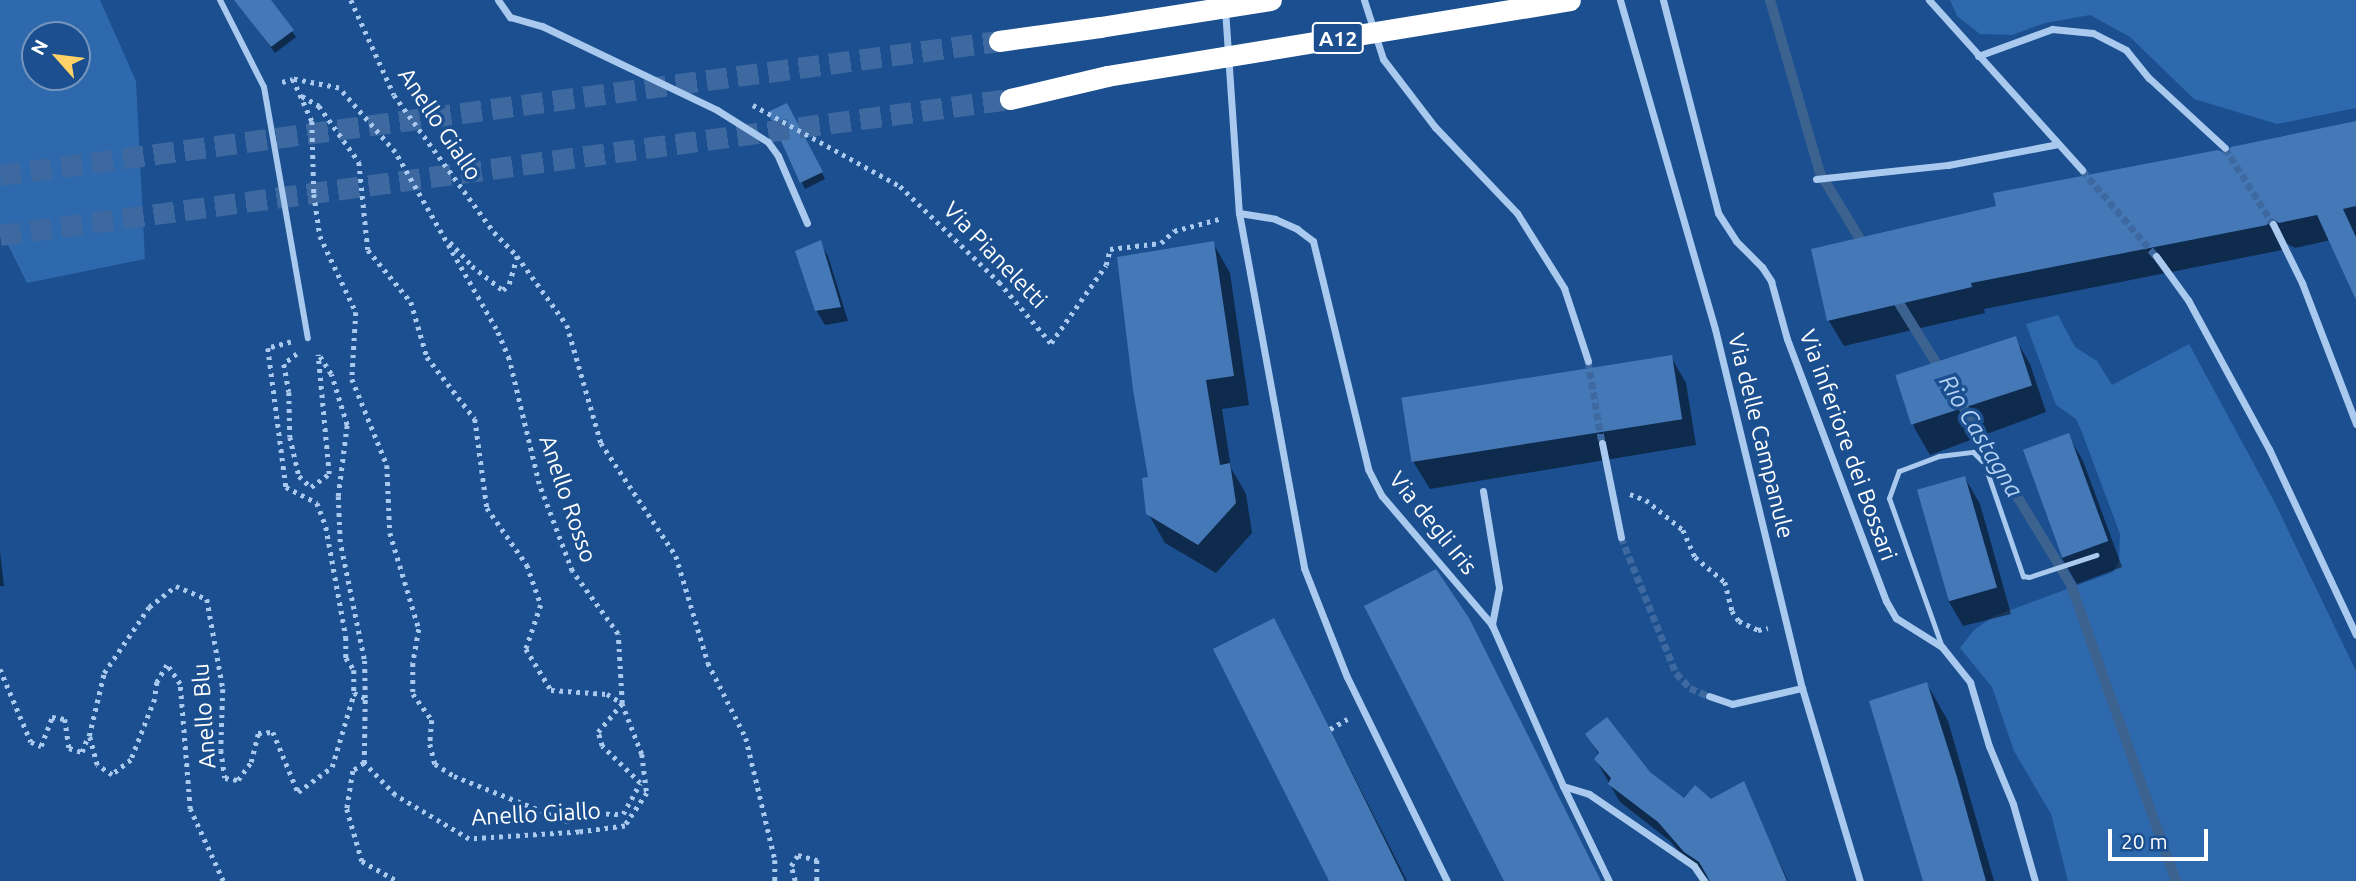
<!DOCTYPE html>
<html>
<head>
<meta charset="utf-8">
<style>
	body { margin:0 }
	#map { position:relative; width:2356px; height:881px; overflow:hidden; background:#1b4f8f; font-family:Ubuntu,sans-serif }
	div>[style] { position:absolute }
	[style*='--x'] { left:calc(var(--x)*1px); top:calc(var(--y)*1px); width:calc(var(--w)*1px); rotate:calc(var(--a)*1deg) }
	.green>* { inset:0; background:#2e69ad }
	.shadow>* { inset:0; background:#0007 }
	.stream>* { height:10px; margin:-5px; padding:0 5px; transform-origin:5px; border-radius:5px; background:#3c6290 }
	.building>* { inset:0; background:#4478b7; transform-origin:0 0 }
	.minor-tunnel>* { height:7px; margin-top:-3.5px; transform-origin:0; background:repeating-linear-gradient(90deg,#3d69a0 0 7px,transparent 0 10.5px) }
	.motorway-tunnel>* { height:21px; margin-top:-10.5px; transform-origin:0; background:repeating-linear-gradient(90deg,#3d69a0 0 21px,transparent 0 31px) }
	.path>* { height:4.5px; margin-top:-2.25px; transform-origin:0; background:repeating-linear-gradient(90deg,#a9c9ee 0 3.5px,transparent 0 8.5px) }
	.service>* { height:5px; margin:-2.5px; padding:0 2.5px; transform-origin:2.5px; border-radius:2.5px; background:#a9c9ee }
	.pedestrian>* { height:6px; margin:-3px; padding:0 3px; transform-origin:3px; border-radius:3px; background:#a9c9ee }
	.minor>* { height:7px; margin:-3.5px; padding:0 3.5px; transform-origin:3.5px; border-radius:3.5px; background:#a9c9ee }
	.motorway>* { height:21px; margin:-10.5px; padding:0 10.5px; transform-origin:10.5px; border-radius:10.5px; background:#fff }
	.motorway-bridge>* { height:21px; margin:-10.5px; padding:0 10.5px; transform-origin:10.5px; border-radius:10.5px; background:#fff }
	span { translate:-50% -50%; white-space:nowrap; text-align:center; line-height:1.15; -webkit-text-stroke:7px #1b4f8f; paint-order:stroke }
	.shield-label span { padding:2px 5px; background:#1b4f8f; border:2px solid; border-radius:5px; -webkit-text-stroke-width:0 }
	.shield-label { font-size:21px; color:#fff; font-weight:700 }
	.street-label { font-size:23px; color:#fff }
	.water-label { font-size:24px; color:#b5d3f5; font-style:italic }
	.north { position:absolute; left:21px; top:21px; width:70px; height:70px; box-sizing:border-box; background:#1b4f8f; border:2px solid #7695bc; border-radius:50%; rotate:298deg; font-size:19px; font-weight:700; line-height:28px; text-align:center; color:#fff }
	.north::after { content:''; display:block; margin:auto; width:24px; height:32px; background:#ffd166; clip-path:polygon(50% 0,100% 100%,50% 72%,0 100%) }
	.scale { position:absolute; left:2108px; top:829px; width:100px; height:32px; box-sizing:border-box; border:4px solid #fff; border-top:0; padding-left:9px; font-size:21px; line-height:24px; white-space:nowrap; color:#fff; -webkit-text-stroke:5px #1b4f8f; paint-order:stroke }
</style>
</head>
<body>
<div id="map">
	<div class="green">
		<div style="clip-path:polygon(evenodd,0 0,100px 0,136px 81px,145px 259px,27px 283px,0 229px,0 0,35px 35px,77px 35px,77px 77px,35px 77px,35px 35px)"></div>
		<div style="clip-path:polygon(1950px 0,2356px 0,2356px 108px,2277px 124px,2194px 99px,2130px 37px,2090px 15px,2045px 23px,2012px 35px,1980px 34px,1957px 16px)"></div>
		<div style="clip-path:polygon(2058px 315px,2075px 347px,2097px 361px,2112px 385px,2189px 344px,2274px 501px,2356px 671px,2356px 881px,2068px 881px,2051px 814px,2014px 751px,1992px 687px,1960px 648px,1974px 630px,1994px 616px,2113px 572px,2119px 562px,2120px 534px,2081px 430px,2076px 419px,2056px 405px,2026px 324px)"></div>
	</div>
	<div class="shadow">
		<div style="clip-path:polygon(235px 0,269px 0,296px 37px,275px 53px)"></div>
		<div style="clip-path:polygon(786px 105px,825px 179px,805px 189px,770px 113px)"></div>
		<div style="clip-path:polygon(2356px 122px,2356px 296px,2331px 240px,2295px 248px,2286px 243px,2282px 250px,1984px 309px,1985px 313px,1844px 346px,1829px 321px,1813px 251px,2227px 156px)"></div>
		<div style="clip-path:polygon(820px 243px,828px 256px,848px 321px,825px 325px,816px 310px)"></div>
		<div style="clip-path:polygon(1213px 243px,1230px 273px,1249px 405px,1222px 409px,1231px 468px,1246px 494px,1252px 533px,1216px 573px,1165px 543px,1148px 513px,1150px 479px)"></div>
		<div style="clip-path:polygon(2015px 338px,2030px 364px,2046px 412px,1930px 455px,1915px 429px,1898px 380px)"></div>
		<div style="clip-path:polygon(1671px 357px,1686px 383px,1696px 445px,1430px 489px,1414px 463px,1404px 401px)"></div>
		<div style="clip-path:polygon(2068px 435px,2083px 461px,2122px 567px,2077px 584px,2062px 558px)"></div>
		<div style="clip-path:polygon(1965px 478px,1980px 504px,2011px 614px,1963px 626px,1948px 600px)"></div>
		<div style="clip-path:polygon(0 552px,4px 586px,0 586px)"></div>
		<div style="clip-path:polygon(1273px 620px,1292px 654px,1407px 881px,1331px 881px)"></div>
		<div style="clip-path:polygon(1927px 684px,1948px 721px,1994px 881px,1924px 881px)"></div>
		<div style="clip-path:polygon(1587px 735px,1649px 773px,1685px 800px,1710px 801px,1743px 783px,1788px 881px,1712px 881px,1696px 870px,1670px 841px,1620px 802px,1596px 760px,1599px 755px)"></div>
	</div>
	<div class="stream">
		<div style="--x:1770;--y:0;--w:180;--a:73.9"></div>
		<div style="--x:1820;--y:173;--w:89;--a:58.8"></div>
		<div style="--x:1894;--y:295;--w:93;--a:58.2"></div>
		<div style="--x:1958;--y:399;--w:218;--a:58.7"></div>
		<div style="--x:2071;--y:585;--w:314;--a:70.5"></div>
	</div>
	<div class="building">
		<div style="clip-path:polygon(234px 0,271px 0,294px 30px,271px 47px)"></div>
		<div style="clip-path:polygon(787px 103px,823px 172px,800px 183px,768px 112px)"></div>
		<div style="clip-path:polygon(2356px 121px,2356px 206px,2343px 209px,2356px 237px,2356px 300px,2317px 215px,2279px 223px,2271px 218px,2267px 225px,1971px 283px,1972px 287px,1827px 321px,1811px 249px,1996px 206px,1993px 193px,2218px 150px,2226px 154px,2231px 147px)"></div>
		<div style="clip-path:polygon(821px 240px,841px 307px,815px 311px,795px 251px)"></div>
		<div style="clip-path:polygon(1214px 241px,1234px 376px,1206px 380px,1220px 465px,1230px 463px,1236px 503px,1198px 545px,1146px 514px,1142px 478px,1148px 477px,1133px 390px,1117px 257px)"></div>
		<div style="left:2016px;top:336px;width:52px;height:127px;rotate:72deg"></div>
		<div style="left:1672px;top:355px;width:65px;height:274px;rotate:81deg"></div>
		<div style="left:2069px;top:433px;width:115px;height:49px;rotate:70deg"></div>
		<div style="left:1965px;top:476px;width:116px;height:50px;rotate:74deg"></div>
		<div style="clip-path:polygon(1436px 569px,1469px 618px,1601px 881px,1504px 881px,1364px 606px)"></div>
		<div style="clip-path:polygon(1274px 618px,1330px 729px,1405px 881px,1329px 881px,1213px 649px)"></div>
		<div style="clip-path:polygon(1927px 682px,1957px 777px,1986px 881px,1923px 881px,1869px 701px)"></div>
		<div style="clip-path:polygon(1607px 717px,1650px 772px,1684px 798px,1695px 785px,1711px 799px,1744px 781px,1787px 881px,1710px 881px,1699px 862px,1684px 852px,1658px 822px,1608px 784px,1611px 778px,1594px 759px,1599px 753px,1585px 734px)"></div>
	</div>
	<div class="minor-tunnel">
		<div style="--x:2225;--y:148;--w:90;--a:57.7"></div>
		<div style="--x:2082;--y:170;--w:113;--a:49.3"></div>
		<div style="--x:1588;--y:361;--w:83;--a:80.3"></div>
		<div style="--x:1621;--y:537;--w:147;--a:68"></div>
		<div style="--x:1676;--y:673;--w:21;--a:47"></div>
		<div style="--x:1690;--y:688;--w:21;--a:23"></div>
	</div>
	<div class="motorway-tunnel">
		<div style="--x:0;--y:175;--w:1008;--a:-7.64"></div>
		<div style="--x:0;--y:235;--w:1019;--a:-7.67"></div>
	</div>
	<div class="path">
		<div style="--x:351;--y:0;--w:104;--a:65.6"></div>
		<div style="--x:394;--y:95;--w:170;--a:53.9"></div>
		<div style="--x:494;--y:232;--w:33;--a:46"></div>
		<div style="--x:517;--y:256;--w:85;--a:54.1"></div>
		<div style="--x:567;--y:325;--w:123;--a:73.9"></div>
		<div style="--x:601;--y:443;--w:136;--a:56.4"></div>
		<div style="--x:676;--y:556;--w:112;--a:73.3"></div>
		<div style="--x:708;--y:663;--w:84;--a:63.1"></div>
		<div style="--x:746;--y:738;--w:125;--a:76.6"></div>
		<div style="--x:775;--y:860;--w:21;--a:90"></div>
		<div style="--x:282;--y:82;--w:11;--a:-15"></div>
		<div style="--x:293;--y:79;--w:46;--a:65.7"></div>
		<div style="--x:312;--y:121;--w:73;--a:88.4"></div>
		<div style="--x:314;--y:194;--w:42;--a:81.9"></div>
		<div style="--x:320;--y:236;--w:84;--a:64.7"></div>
		<div style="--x:356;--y:312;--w:67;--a:93.4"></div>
		<div style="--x:352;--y:379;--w:93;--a:67.9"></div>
		<div style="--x:387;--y:465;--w:68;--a:87.5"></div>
		<div style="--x:390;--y:533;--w:100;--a:73.2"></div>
		<div style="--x:419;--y:629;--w:35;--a:100"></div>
		<div style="--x:413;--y:663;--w:31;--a:90"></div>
		<div style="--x:413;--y:694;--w:32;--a:54"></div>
		<div style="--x:432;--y:720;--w:24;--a:95"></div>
		<div style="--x:430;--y:744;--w:21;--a:76"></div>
		<div style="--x:435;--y:764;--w:22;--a:32"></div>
		<div style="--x:454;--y:776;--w:122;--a:21.7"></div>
		<div style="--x:567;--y:821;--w:23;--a:-20"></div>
		<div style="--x:589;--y:813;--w:34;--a:2"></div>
		<div style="--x:623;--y:814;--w:35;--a:-61"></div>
		<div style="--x:640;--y:783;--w:53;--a:-135.8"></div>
		<div style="--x:602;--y:746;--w:15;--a:-106"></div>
		<div style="--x:598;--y:732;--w:38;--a:-50"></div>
		<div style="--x:622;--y:703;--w:69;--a:-93.3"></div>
		<div style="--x:618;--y:634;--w:78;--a:-126.1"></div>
		<div style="--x:572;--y:571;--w:93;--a:-110.8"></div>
		<div style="--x:539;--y:484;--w:129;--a:-103.5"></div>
		<div style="--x:509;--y:359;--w:33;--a:-113"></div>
		<div style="--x:496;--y:329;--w:204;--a:-119.7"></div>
		<div style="--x:395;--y:152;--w:85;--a:-131.2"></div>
		<div style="--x:339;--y:88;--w:47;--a:-168.9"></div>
		<div style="--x:302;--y:96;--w:20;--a:30"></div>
		<div style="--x:319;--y:106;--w:69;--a:54.5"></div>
		<div style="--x:359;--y:162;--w:88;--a:84.2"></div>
		<div style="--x:368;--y:250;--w:67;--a:50.4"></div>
		<div style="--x:411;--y:302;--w:57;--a:73.8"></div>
		<div style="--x:427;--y:357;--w:78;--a:52.3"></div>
		<div style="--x:475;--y:419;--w:90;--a:82.3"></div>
		<div style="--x:487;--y:508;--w:70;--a:54.9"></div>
		<div style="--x:527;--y:565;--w:42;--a:70.7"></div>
		<div style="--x:541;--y:605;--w:46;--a:108.8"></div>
		<div style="--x:526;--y:649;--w:48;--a:58.6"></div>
		<div style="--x:551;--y:690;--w:56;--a:4.1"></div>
		<div style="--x:607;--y:694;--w:17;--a:31"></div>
		<div style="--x:622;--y:703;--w:55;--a:68.6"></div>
		<div style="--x:642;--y:754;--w:39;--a:83"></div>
		<div style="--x:647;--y:793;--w:40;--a:124"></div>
		<div style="--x:625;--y:826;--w:46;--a:172.6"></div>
		<div style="--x:579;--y:832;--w:110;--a:176.4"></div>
		<div style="--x:469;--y:839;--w:86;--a:-149.3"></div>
		<div style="--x:395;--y:795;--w:45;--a:-134.1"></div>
		<div style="--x:364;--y:763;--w:14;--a:144"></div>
		<div style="--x:353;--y:771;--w:38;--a:99"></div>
		<div style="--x:347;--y:809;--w:54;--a:73.9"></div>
		<div style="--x:362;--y:861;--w:40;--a:29.7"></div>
		<div style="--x:753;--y:105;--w:168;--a:28.9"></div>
		<div style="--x:900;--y:186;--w:138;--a:44.1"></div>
		<div style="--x:999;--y:282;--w:80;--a:49.6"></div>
		<div style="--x:1051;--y:343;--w:95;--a:-54.8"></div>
		<div style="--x:1106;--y:265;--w:16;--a:-76"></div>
		<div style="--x:1110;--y:249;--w:51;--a:-6.7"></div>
		<div style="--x:1161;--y:243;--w:18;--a:-43"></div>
		<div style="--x:1174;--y:231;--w:47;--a:-14.9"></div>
		<div style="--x:450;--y:242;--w:33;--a:47"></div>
		<div style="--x:472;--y:266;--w:39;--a:38"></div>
		<div style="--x:503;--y:290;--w:8;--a:-45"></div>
		<div style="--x:509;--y:284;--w:29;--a:-74"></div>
		<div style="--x:291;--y:342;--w:24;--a:165"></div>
		<div style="--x:268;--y:348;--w:140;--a:82.6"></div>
		<div style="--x:286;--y:487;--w:35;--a:27"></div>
		<div style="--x:317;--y:503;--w:26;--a:69"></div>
		<div style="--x:326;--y:527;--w:112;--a:79.7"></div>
		<div style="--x:346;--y:637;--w:21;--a:90"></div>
		<div style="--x:346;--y:658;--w:14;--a:56"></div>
		<div style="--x:354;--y:670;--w:23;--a:90"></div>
		<div style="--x:354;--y:693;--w:12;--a:24"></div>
		<div style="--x:365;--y:698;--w:39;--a:-91"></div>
		<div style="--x:364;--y:659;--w:119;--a:-101.6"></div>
		<div style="--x:340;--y:542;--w:46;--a:-92.5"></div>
		<div style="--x:338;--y:496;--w:72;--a:-82.8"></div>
		<div style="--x:347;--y:425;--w:53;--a:-107.4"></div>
		<div style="--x:331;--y:374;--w:24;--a:-123"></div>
		<div style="--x:297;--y:354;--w:16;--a:142"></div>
		<div style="--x:284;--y:364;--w:28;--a:80"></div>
		<div style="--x:289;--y:392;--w:45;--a:88.7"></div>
		<div style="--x:290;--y:437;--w:40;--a:77"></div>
		<div style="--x:299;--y:476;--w:16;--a:43"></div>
		<div style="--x:311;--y:487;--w:22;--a:-36"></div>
		<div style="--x:329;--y:474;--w:120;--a:-95.3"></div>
		<div style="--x:1630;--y:494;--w:17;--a:21"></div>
		<div style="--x:1646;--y:500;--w:48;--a:39"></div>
		<div style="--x:1683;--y:530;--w:30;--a:66"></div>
		<div style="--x:1695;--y:557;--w:39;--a:40"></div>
		<div style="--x:1725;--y:582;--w:30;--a:76"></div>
		<div style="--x:1732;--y:611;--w:12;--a:55"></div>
		<div style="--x:1739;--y:621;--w:21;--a:25"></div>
		<div style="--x:1758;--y:630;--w:10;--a:-11"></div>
		<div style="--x:0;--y:669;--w:79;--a:67"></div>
		<div style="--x:31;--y:742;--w:11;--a:22"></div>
		<div style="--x:41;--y:746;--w:31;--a:-69"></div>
		<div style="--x:52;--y:717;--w:13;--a:9"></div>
		<div style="--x:65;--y:719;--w:29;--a:82"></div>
		<div style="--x:69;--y:748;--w:14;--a:17"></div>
		<div style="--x:82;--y:752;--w:17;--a:-69"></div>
		<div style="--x:1330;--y:729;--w:20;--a:-30"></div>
		<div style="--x:364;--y:763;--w:65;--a:-89.1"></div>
		<div style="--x:223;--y:881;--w:79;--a:-114.6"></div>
		<div style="--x:190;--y:809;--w:125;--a:-94.6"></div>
		<div style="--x:180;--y:684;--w:23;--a:-124"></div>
		<div style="--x:167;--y:665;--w:20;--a:120"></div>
		<div style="--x:157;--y:682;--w:17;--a:97"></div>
		<div style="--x:155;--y:699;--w:66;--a:111.5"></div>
		<div style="--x:131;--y:760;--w:24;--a:142"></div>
		<div style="--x:112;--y:775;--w:18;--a:-146"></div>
		<div style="--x:97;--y:765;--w:30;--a:-105"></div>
		<div style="--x:89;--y:736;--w:65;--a:-76.6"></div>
		<div style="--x:104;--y:673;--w:80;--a:-55.7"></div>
		<div style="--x:149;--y:607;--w:34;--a:-38"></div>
		<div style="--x:176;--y:586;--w:34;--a:23"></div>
		<div style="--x:207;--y:599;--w:91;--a:79.9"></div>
		<div style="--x:223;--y:689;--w:61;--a:91.9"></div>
		<div style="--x:221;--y:750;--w:28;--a:82"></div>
		<div style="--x:225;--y:778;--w:13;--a:9"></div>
		<div style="--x:238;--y:780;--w:22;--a:-54"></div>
		<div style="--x:251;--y:762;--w:30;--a:-76"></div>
		<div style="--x:258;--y:733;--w:15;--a:-4"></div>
		<div style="--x:273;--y:732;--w:65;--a:67.4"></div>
		<div style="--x:298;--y:792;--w:42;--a:-36.3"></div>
		<div style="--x:332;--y:767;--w:77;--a:-73.4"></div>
		<div style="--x:795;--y:881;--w:16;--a:-105"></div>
		<div style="--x:791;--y:866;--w:13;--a:-58"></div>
		<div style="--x:798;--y:855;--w:20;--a:15"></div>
		<div style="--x:817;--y:860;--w:21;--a:90"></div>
	</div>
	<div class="service">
		<div style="--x:1942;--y:647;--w:158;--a:-109.6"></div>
		<div style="--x:1889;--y:498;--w:29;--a:-70"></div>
		<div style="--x:1899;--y:471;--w:43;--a:-20.6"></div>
		<div style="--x:1939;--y:456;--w:34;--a:-7"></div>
		<div style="--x:1973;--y:452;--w:16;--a:45"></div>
		<div style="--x:1984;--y:463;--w:120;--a:71"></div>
		<div style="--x:2023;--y:576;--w:6;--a:9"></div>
		<div style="--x:2029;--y:577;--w:71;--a:-18.2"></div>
	</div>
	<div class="pedestrian">
		<div style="--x:220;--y:0;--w:97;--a:63.2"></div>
		<div style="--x:264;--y:87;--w:255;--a:80.1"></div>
	</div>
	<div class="minor">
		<div style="--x:498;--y:0;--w:21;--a:55"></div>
		<div style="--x:510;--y:17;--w:33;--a:16"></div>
		<div style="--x:542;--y:26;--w:194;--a:25.6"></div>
		<div style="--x:717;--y:110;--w:60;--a:32.1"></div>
		<div style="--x:768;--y:142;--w:17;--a:54"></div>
		<div style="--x:778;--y:156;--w:73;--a:66.6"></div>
		<div style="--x:1364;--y:0;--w:62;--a:72.1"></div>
		<div style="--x:1383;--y:59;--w:86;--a:52.6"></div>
		<div style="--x:1435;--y:127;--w:119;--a:46.4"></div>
		<div style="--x:1517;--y:213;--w:89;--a:57.9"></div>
		<div style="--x:1564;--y:288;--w:77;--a:71.8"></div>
		<div style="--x:1620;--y:0;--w:342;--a:73.9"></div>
		<div style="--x:1715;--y:329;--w:369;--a:76.4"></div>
		<div style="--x:1802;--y:688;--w:202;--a:73.3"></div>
		<div style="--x:1663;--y:0;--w:220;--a:75.5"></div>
		<div style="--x:1718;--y:213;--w:33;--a:57"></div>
		<div style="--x:1736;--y:241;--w:37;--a:45"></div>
		<div style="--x:1762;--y:267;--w:17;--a:57"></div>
		<div style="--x:1771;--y:281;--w:60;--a:74.6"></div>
		<div style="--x:1787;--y:339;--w:280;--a:69.3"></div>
		<div style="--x:1886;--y:601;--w:20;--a:60"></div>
		<div style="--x:1896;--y:618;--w:54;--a:32.2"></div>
		<div style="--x:1942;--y:647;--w:45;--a:51.3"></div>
		<div style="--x:1970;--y:682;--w:67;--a:73.5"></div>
		<div style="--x:1989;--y:746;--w:63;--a:67.5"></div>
		<div style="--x:2013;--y:804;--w:80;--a:74.1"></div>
		<div style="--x:1929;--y:0;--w:229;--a:48"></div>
		<div style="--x:1225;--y:9;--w:204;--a:86.1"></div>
		<div style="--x:1239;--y:213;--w:361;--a:79.6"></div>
		<div style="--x:1304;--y:568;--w:117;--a:68.5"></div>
		<div style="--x:1347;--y:677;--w:227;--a:63.9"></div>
		<div style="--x:1978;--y:56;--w:79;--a:-20"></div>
		<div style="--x:2052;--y:29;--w:41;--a:5.6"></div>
		<div style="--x:2093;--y:33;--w:37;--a:27"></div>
		<div style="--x:2126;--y:50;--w:36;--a:51"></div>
		<div style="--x:2149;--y:78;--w:103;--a:42.6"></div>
		<div style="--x:1816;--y:179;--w:133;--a:-6.1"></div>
		<div style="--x:1948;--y:165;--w:112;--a:-10.8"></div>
		<div style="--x:1239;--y:213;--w:36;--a:9"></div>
		<div style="--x:1275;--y:219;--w:24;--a:24"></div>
		<div style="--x:1297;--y:229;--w:20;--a:37"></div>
		<div style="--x:1313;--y:241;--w:235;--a:76.4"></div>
		<div style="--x:1368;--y:469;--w:30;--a:63"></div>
		<div style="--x:1382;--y:496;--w:170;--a:49.5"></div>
		<div style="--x:1492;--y:625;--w:176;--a:66.2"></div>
		<div style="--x:1563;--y:786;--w:106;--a:64.2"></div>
		<div style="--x:2273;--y:224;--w:66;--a:63.8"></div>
		<div style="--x:2302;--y:283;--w:151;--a:69"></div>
		<div style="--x:2156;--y:256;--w:54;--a:54"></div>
		<div style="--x:2188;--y:300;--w:170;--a:61.5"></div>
		<div style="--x:2269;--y:449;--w:205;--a:64.9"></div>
		<div style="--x:1602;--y:443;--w:96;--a:78.6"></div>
		<div style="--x:1483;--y:491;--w:98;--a:80.6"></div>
		<div style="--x:1499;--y:588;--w:38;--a:101"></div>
		<div style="--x:1709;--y:696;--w:24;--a:19"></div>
		<div style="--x:1732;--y:704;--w:72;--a:-12.9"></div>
		<div style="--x:1563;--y:786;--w:27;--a:17"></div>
		<div style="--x:1589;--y:794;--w:127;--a:34.4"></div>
		<div style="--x:1694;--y:866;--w:18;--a:56"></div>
	</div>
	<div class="motorway">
		<div style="--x:999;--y:41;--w:102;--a:-7.9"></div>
		<div style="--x:1010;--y:99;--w:100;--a:-13.3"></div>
	</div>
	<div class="motorway-bridge">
		<div style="--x:1100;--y:27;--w:173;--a:-9"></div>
		<div style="--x:1107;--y:76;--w:469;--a:-9.3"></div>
	</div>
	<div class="shield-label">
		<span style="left:1338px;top:38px">A12</span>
	</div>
	<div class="street-label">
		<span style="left:440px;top:124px;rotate:56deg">Anello Giallo</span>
		<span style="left:995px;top:255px;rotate:46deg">Via Pianeletti</span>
		<span style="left:1761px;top:436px;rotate:76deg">Via delle Campanule</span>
		<span style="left:1848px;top:445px;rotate:70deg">Via inferiore dei Bossari</span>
		<span style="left:568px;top:499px;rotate:71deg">Anello Rosso</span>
		<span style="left:1433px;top:523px;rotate:51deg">Via degli Iris</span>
		<span style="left:204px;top:716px;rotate:-94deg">Anello Blu</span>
		<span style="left:536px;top:814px;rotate:-3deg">Anello Giallo</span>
	</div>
	<div class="water-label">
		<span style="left:1981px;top:436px;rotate:59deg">Rio Castagna</span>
	</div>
	<div class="north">N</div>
	<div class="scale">20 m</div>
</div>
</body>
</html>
